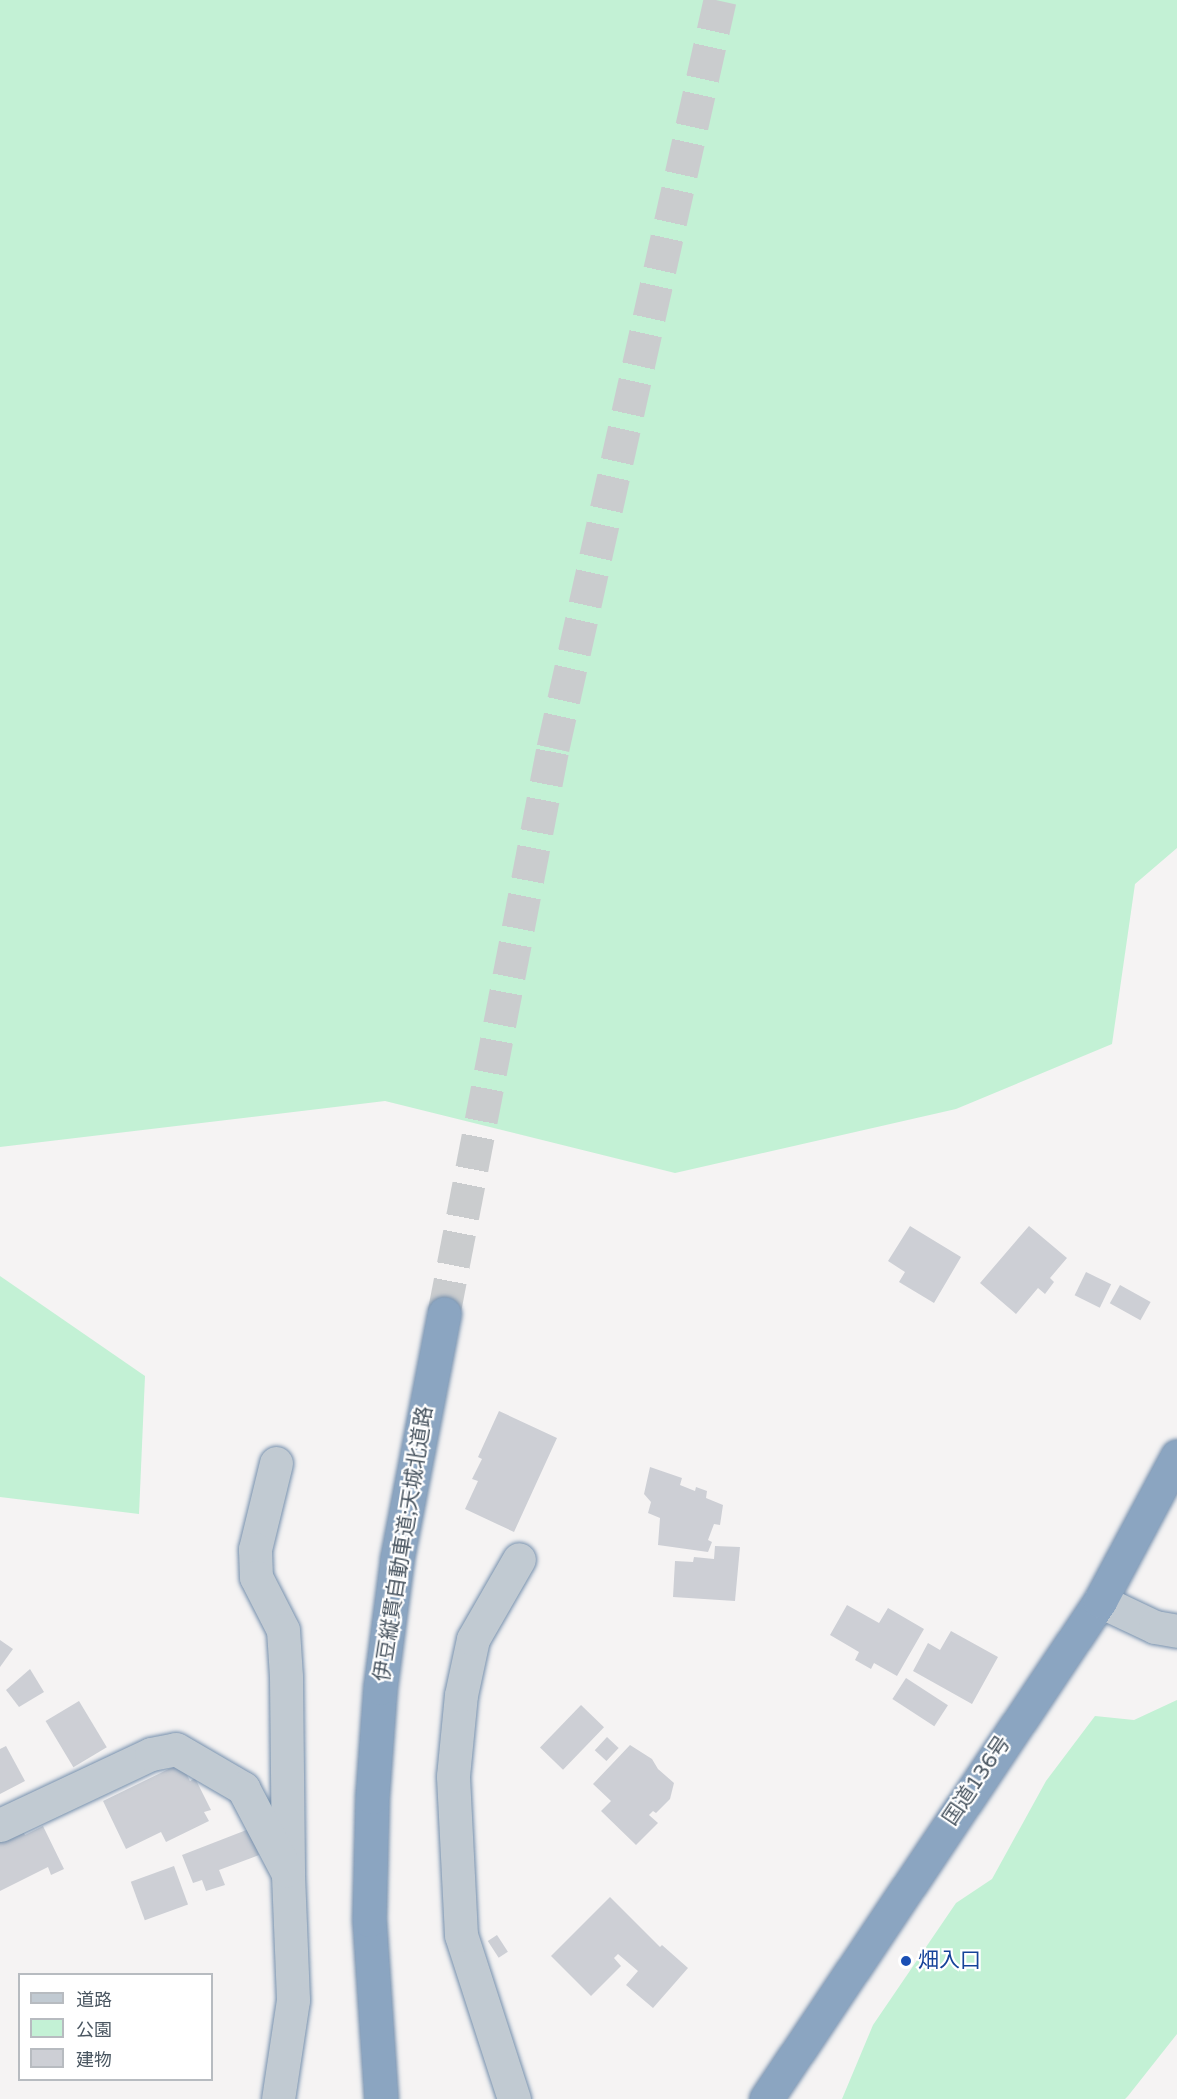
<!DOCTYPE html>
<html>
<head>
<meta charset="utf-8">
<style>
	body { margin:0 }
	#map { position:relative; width:1177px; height:2099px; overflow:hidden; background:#f5f3f3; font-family:"Varela Round","Noto Sans JP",sans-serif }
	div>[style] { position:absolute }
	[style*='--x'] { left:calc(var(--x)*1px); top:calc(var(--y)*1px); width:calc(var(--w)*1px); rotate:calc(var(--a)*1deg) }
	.green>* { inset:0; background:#c3f1d5 }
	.building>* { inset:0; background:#cdcfd5; transform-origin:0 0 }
	.highway-tunnel>* { height:33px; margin-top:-16.5px; transform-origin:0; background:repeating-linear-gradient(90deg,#caccce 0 33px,transparent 0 49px) }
	.roads { filter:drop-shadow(0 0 2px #7690ad) drop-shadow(0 0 2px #7690ad) }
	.minor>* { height:33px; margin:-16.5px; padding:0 16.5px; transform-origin:16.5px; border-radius:16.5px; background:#c1cad2 }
	.highway>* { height:33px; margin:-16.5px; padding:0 16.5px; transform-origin:16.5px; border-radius:16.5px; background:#8ba5c1 }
	.dots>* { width:16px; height:16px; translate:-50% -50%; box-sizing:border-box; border:3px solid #fff; border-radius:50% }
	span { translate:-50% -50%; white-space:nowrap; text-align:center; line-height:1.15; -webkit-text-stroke:4.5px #fff; paint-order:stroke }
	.street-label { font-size:21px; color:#4a5661 }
	.transit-label { font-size:21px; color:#164399 }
	.left { translate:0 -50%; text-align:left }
	.legend { position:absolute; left:18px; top:1973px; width:195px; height:108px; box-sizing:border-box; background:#fff; border:2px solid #b7bbc0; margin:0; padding:8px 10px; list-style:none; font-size:18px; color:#4a5661 }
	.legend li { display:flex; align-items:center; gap:12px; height:30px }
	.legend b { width:30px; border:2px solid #b7bbc0 }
</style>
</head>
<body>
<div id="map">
	<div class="green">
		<div style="clip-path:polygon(0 0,1177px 0,1177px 848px,1135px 884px,1112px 1044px,956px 1109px,675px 1173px,385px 1101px,0 1147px)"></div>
		<div style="clip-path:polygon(0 1276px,145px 1376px,139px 1514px,0 1497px)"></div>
		<div style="clip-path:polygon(1177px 1700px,1177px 2034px,1128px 2096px,1125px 2099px,842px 2099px,873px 2025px,956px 1903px,992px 1879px,1046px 1781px,1095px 1716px,1134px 1720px)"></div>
	</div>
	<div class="building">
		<div style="clip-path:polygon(910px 1226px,961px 1257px,934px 1303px,899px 1282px,905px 1272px,888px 1261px)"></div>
		<div style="clip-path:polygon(1029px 1226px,1067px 1258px,1050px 1278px,1054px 1282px,1045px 1294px,1038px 1288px,1016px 1314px,980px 1283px)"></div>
		<div style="left:1086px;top:1272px;width:28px;height:26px;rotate:26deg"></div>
		<div style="left:1120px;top:1285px;width:35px;height:21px;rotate:29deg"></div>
		<div style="clip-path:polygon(499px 1411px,557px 1438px,514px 1532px,465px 1509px,478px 1481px,472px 1479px,482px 1459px,478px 1457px)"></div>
		<div style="clip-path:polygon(650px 1467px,682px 1478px,680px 1485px,695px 1491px,696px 1487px,707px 1491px,706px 1498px,723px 1505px,720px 1525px,714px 1524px,708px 1540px,712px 1542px,708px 1552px,658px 1545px,660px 1518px,648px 1513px,651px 1502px,644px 1494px)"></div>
		<div style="clip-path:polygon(715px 1546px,740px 1547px,735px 1601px,673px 1597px,675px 1561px,693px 1562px,694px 1557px,714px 1559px)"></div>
		<div style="clip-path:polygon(847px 1605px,879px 1623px,888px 1608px,924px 1629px,897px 1676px,874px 1663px,871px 1669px,855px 1660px,859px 1652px,830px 1635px)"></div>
		<div style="clip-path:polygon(951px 1631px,998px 1657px,972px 1704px,913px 1671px,928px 1643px,940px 1650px)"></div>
		<div style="clip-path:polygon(0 1640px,13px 1649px,0 1667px)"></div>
		<div style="clip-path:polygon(30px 1669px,44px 1692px,19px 1707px,6px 1690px)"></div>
		<div style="left:906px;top:1678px;width:50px;height:25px;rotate:33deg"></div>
		<div style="left:79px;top:1701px;width:54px;height:39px;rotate:59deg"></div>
		<div style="left:581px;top:1705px;width:32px;height:59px;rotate:44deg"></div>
		<div style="left:607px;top:1737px;width:16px;height:18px;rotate:43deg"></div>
		<div style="clip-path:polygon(630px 1745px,652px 1759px,658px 1769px,674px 1783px,670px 1799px,656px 1813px,653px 1811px,649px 1815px,658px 1823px,636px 1845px,601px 1811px,611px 1801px,593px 1784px)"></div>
		<div style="clip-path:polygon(6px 1746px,25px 1781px,0 1794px,0 1749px)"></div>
		<div style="clip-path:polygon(181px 1763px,190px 1781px,195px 1778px,211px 1810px,204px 1812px,209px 1821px,166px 1842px,161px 1832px,126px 1849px,103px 1801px)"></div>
		<div style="clip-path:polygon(20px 1826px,25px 1835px,43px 1826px,64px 1869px,51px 1875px,48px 1867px,0 1891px,0 1836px)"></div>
		<div style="clip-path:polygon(249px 1829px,259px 1855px,219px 1870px,225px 1885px,206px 1891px,202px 1880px,193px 1883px,182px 1855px)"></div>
		<div style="left:174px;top:1866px;width:41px;height:46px;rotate:70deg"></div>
		<div style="clip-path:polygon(610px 1897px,660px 1947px,662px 1945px,688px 1968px,653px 2008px,626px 1985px,638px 1971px,618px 1954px,614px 1958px,621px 1966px,591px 1996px,551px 1956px)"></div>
		<div style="left:497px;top:1935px;width:20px;height:11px;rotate:57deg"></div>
	</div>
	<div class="highway-tunnel">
		<div style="--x:444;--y:1313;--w:575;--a:-79.08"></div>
		<div style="--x:553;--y:748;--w:766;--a:-77.41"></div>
	</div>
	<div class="roads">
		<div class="minor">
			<div style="--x:276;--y:1463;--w:89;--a:103.7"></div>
			<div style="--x:255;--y:1549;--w:28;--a:88"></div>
			<div style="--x:256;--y:1577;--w:59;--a:63"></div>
			<div style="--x:283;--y:1630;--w:47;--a:86.3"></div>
			<div style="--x:286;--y:1677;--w:198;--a:89.4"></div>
			<div style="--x:288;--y:1875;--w:125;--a:87.7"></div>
			<div style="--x:293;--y:2000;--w:100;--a:98.6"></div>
			<div style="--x:1100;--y:1601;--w:61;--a:25.3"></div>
			<div style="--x:1155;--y:1627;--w:22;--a:10"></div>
			<div style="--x:0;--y:1825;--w:167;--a:-25.2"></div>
			<div style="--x:151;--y:1754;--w:25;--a:-11"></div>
			<div style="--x:176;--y:1749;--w:78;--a:30.2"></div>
			<div style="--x:243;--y:1788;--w:93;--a:62.3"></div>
			<div style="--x:514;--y:2099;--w:172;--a:-107.9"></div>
			<div style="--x:461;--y:1935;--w:159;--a:-92.9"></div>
			<div style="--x:453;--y:1776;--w:81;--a:-84.4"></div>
			<div style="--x:461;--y:1695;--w:57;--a:-77.9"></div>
			<div style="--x:473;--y:1639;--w:92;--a:-60.1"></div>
		</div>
		<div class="highway">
			<div style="--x:381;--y:2099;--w:179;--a:-93.8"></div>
			<div style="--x:369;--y:1920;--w:123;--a:-88.6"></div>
			<div style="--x:372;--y:1797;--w:109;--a:-85.8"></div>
			<div style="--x:380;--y:1688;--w:131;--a:-82.5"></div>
			<div style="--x:397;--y:1558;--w:249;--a:-79.1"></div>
			<div style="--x:766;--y:2099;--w:600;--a:-56.15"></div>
			<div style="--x:1100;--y:1601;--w:164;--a:-62"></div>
		</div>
	</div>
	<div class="dots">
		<div style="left:906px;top:1961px;background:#1a4fb4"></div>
	</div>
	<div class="street-label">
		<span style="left:404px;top:1544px;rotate:-81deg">伊豆縦貫自動車道;天城北道路</span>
		<span style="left:977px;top:1781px;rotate:-56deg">国道136号</span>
	</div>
	<div class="transit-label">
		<span class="left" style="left:918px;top:1961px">畑入口</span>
	</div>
	<ul class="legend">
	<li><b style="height:8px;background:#c1cad2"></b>道路</li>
	<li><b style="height:16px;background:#c3f1d5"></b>公園</li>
	<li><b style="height:16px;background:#cdcfd5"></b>建物</li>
	</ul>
</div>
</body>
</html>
